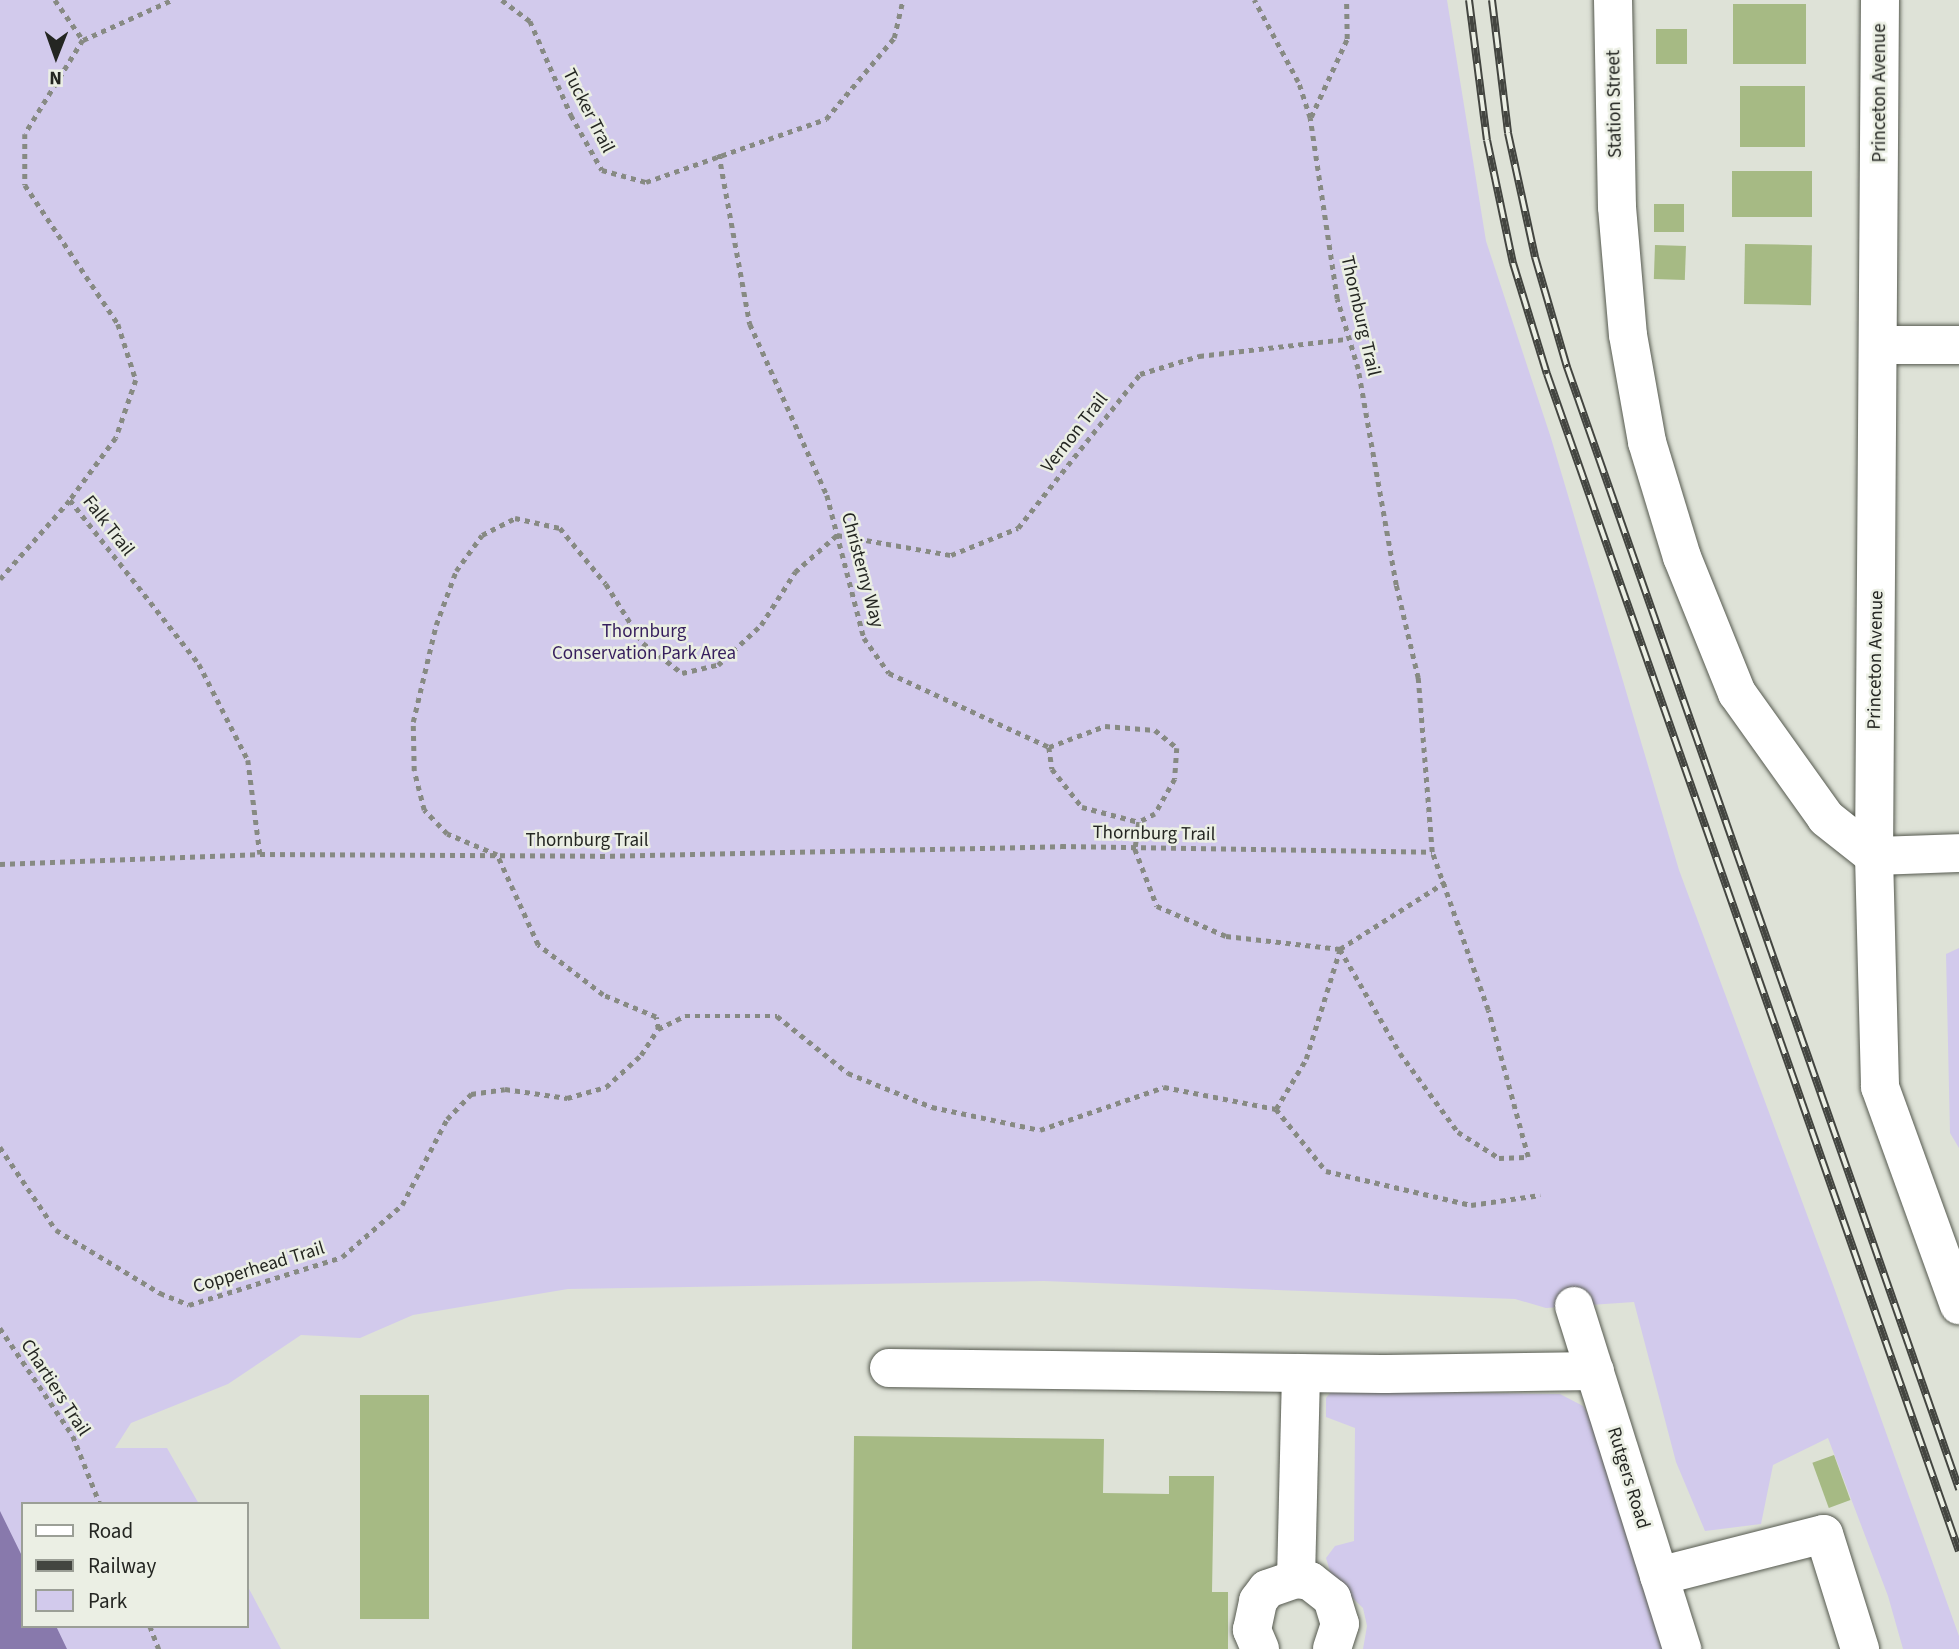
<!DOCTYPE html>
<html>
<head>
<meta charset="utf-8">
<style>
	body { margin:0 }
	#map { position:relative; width:1959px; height:1649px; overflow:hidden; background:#dee2d7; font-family:"Source Sans 3",sans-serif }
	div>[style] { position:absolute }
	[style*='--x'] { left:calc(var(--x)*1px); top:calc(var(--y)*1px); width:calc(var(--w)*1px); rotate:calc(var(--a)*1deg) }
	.green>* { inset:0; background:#d2caec }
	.water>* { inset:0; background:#8879ac }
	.building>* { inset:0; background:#a6ba84; transform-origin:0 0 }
	.path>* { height:4.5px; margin-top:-2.25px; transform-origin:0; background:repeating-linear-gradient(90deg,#878a83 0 5px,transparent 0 10px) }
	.roads { filter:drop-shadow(0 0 2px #565a50) drop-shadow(0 0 2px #565a50) }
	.minor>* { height:38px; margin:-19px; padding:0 19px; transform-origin:19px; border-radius:19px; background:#fff }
	.rail>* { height:8px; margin-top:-4px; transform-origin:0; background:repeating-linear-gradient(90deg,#ebefe4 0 16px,#434540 0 32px); box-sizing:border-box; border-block:2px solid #434540 }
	span { translate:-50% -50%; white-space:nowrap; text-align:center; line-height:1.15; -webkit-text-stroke:5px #ebefe4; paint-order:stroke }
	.street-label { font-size:19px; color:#242622 }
	.park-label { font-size:19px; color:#361e5d }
	.legend { position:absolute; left:21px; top:1502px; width:228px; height:126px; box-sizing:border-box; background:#ebefe4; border:2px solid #9b9f96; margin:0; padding:9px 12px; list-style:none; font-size:21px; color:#242622 }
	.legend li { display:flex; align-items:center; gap:14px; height:35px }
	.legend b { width:35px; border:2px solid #9b9f96 }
	.north { position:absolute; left:21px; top:21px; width:70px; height:70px; -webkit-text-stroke:5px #ebefe4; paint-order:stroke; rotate:181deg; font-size:19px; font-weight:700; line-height:28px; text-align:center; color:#242622 }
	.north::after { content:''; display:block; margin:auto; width:24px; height:32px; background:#242622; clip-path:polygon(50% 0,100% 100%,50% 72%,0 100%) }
</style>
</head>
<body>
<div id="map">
	<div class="green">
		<div style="clip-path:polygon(0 0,1447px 0,1486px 241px,1551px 438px,1679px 870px,1832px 1282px,1959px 1636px,1959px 1649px,1903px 1649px,1888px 1596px,1828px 1438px,1773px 1465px,1761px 1524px,1705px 1531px,1676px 1462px,1634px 1302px,1546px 1308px,1515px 1299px,1044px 1281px,568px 1289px,413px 1315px,360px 1338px,301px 1335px,228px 1384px,131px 1423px,115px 1448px,167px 1448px,199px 1504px,23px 1504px,23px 1569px,0 1524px)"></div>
		<div style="clip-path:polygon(1959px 948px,1959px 1148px,1950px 1133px,1946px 954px)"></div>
		<div style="clip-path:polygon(1332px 1391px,1560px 1394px,1583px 1406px,1601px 1434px,1666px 1649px,1363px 1649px,1367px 1626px,1363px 1608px,1332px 1578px,1326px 1558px,1335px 1546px,1354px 1541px,1355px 1428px,1326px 1417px,1326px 1398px)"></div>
		<div style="clip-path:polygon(247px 1585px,281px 1649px,64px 1649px,52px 1626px,247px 1626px)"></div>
	</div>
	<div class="water">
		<div style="clip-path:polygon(0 1511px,23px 1558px,23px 1626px,56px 1626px,67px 1649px,0 1649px)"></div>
	</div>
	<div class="building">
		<div style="left:1733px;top:4px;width:73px;height:60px"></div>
		<div style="left:1656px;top:29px;width:31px;height:35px"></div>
		<div style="left:1740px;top:86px;width:65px;height:61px"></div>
		<div style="left:1732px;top:171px;width:80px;height:46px"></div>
		<div style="left:1654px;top:204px;width:30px;height:28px"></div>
		<div style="left:1745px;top:244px;width:67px;height:60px;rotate:1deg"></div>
		<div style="left:1655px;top:245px;width:31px;height:34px;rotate:2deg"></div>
		<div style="left:360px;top:1395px;width:69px;height:224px"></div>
		<div style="clip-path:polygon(854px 1436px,1104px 1439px,1103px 1493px,1169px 1494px,1169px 1476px,1214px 1476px,1212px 1592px,1228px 1592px,1228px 1649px,852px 1649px)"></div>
		<div style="left:1834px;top:1455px;width:48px;height:23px;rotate:70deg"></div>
	</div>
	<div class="path">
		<div style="--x:55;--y:0;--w:49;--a:55"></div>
		<div style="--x:83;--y:40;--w:110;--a:121.7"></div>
		<div style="--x:25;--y:134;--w:51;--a:90"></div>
		<div style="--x:25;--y:185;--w:167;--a:56.2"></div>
		<div style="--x:118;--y:324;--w:59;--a:72.2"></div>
		<div style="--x:136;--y:380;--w:61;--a:109"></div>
		<div style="--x:116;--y:438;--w:77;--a:126.6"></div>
		<div style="--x:70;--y:500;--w:209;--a:51.8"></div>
		<div style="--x:199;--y:664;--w:108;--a:63"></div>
		<div style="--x:248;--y:760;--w:95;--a:82.7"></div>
		<div style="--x:502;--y:0;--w:35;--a:37"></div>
		<div style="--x:530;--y:21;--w:103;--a:66.4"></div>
		<div style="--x:571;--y:115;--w:63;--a:60.6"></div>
		<div style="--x:602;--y:170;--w:46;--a:15.3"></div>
		<div style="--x:646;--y:182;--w:191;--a:-19.3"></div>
		<div style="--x:826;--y:119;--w:106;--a:-50"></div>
		<div style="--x:894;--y:38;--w:39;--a:-77"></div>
		<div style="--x:83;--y:40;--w:98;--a:-24.2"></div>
		<div style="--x:1311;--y:117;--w:86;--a:-65.2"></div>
		<div style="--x:1347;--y:39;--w:39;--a:-91"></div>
		<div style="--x:719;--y:154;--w:173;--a:79.7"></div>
		<div style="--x:750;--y:324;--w:188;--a:65.8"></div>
		<div style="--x:827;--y:495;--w:148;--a:75.5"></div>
		<div style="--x:864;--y:638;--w:43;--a:54.5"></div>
		<div style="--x:889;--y:673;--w:176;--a:24.8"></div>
		<div style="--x:1049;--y:747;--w:22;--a:82"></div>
		<div style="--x:1052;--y:769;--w:48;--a:51.7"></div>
		<div style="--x:1082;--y:807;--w:59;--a:14.7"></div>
		<div style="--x:1139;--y:822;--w:27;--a:98"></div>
		<div style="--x:1135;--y:849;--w:61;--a:68.9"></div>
		<div style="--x:1157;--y:906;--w:75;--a:23.5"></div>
		<div style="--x:1226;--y:936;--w:115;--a:6.5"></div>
		<div style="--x:1340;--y:949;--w:125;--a:-32.5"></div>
		<div style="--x:0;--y:579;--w:106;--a:-48.5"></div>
		<div style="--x:1049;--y:747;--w:60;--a:-20.6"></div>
		<div style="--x:1105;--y:726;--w:50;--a:4.6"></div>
		<div style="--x:1155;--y:730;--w:28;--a:39"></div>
		<div style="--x:1177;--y:748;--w:31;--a:94"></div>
		<div style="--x:1175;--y:779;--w:40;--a:119.7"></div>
		<div style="--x:1155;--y:814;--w:18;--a:153"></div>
		<div style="--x:0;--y:864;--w:260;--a:-2.2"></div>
		<div style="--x:260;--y:854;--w:340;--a:0.3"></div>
		<div style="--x:600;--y:856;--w:461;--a:-1.2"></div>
		<div style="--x:1061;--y:846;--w:371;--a:0.9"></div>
		<div style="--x:1432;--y:852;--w:175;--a:-94.6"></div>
		<div style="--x:1418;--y:678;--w:96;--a:-103.3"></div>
		<div style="--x:1396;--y:585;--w:219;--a:-100"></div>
		<div style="--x:1358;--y:369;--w:73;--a:-106.7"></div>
		<div style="--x:1337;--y:299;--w:183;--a:-98.5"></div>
		<div style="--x:1310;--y:118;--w:38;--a:-108"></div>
		<div style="--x:1298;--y:82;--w:93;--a:-118.2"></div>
		<div style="--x:1340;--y:949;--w:120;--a:60"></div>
		<div style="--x:1400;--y:1053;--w:98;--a:53.7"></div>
		<div style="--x:1458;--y:1132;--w:49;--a:32.4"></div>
		<div style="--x:1499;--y:1158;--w:29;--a:-2"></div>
		<div style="--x:1528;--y:1157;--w:152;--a:-105.2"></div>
		<div style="--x:1488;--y:1010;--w:168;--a:-109.5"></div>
		<div style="--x:658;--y:1029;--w:12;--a:-99"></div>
		<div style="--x:656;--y:1017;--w:57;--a:-157.5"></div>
		<div style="--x:603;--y:995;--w:82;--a:-142.4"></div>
		<div style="--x:538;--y:945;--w:99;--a:-114.5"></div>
		<div style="--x:497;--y:855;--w:54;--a:-157.2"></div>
		<div style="--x:447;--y:834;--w:33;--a:-134"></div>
		<div style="--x:424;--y:810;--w:40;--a:-104.4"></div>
		<div style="--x:414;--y:771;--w:49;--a:-91.2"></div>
		<div style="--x:413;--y:722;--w:100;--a:-76.7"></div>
		<div style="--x:436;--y:625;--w:58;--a:-69.7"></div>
		<div style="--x:456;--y:571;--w:44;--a:-54.2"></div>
		<div style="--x:482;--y:535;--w:37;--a:-27"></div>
		<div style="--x:515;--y:518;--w:46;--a:12.5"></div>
		<div style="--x:560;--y:528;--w:72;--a:50.6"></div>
		<div style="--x:606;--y:584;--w:70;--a:57.9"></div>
		<div style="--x:643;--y:643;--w:49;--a:37.6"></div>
		<div style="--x:682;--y:673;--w:37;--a:-13"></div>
		<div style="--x:718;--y:665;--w:59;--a:-42.9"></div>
		<div style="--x:761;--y:625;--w:63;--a:-57.3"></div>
		<div style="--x:795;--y:572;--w:56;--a:-41.4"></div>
		<div style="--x:837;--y:535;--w:116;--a:10"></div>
		<div style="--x:951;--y:555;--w:72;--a:-21.9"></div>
		<div style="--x:1018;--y:528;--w:196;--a:-51.6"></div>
		<div style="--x:1140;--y:374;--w:62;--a:-17"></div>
		<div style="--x:1199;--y:356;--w:149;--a:-6.6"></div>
		<div style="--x:1276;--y:1109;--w:80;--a:51.1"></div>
		<div style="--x:1326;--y:1171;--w:149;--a:13.2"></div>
		<div style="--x:1471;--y:1205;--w:70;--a:-8.2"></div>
		<div style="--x:1276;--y:1109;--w:58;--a:-59"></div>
		<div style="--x:1306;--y:1059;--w:115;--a:-72.8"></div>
		<div style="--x:0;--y:1147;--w:100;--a:56"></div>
		<div style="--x:56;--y:1230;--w:122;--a:31.2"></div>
		<div style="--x:160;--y:1293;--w:31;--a:22"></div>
		<div style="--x:189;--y:1305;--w:160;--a:-17.4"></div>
		<div style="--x:342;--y:1257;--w:79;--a:-40.9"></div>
		<div style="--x:402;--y:1205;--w:97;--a:-62.4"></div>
		<div style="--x:447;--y:1119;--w:35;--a:-46"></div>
		<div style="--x:471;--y:1094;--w:34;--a:-8"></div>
		<div style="--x:505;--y:1089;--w:63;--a:8.3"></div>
		<div style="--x:567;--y:1098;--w:41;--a:-15.8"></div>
		<div style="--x:606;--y:1087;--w:47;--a:-42.4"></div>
		<div style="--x:641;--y:1055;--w:31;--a:-57"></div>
		<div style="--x:658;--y:1029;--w:30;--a:-26"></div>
		<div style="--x:685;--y:1016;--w:92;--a:0"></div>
		<div style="--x:777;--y:1016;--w:91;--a:38.8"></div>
		<div style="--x:848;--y:1073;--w:91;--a:22"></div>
		<div style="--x:932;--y:1107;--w:110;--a:12"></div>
		<div style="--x:1040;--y:1130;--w:131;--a:-19.1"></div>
		<div style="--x:1164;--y:1087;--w:114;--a:11.1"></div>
		<div style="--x:0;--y:1328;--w:130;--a:55.9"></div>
		<div style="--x:73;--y:1436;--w:73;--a:68.3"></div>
		<div style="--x:150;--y:1626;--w:25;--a:69"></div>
	</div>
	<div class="roads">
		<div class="minor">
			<div style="--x:1613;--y:0;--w:207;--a:88.9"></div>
			<div style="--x:1617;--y:207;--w:128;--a:85.1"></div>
			<div style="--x:1628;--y:335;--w:109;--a:79.9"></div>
			<div style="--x:1647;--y:442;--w:120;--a:73.1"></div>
			<div style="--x:1682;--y:557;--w:147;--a:68"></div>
			<div style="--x:1737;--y:693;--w:153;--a:54.5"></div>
			<div style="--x:1826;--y:818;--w:61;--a:38.4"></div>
			<div style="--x:1874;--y:856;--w:85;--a:-2"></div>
			<div style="--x:1880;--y:0;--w:856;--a:90.4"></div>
			<div style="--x:1874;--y:856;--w:231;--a:88.5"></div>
			<div style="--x:1880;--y:1087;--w:232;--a:70.1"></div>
			<div style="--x:1881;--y:345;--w:78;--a:0"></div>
			<div style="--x:1574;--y:1306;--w:360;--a:72.5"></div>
			<div style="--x:889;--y:1368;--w:497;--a:0.7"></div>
			<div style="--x:1386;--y:1374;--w:209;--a:-0.8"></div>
			<div style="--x:1659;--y:1576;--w:170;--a:-14.3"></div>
			<div style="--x:1824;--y:1534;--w:121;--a:72.6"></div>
			<div style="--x:1296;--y:1579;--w:206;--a:-88.6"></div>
			<div style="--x:1260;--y:1649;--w:21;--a:-113"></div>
			<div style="--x:1252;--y:1630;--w:30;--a:-78"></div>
			<div style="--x:1258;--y:1601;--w:15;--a:-53"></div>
			<div style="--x:1267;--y:1589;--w:31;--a:-19"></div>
			<div style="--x:1296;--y:1579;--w:14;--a:8"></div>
			<div style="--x:1310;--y:1581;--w:28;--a:38"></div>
			<div style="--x:1332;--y:1598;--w:27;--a:73"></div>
			<div style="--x:1340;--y:1624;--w:26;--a:108"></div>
		</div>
	</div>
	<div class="rail">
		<div style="--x:1469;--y:0;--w:141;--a:82.7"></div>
		<div style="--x:1487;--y:140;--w:126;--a:78.1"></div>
		<div style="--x:1513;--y:263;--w:116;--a:73"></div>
		<div style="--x:1547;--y:374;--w:1247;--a:70.71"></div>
		<div style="--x:1492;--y:0;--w:134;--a:83.1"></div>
		<div style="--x:1508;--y:133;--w:127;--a:77.7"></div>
		<div style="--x:1535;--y:257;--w:115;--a:73.8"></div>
		<div style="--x:1567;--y:367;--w:1189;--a:70.74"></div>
	</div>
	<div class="street-label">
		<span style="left:1880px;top:93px;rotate:-90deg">Princeton Avenue</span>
		<span style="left:1615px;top:104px;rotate:-91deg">Station Street</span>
		<span style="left:588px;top:111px;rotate:63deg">Tucker Trail</span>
		<span style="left:1360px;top:316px;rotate:77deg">Thornburg Trail</span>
		<span style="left:1075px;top:433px;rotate:-52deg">Vernon Trail</span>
		<span style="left:108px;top:526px;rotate:52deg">Falk Trail</span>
		<span style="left:862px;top:570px;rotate:75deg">Christerny Way</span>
		<span style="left:1876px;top:660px;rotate:-89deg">Princeton Avenue</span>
		<span style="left:1154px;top:834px;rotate:1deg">Thornburg Trail</span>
		<span style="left:587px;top:841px">Thornburg Trail</span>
		<span style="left:259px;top:1268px;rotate:-17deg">Copperhead Trail</span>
		<span style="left:55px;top:1388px;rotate:57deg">Chartiers Trail</span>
		<span style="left:1628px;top:1478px;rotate:73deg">Rutgers Road</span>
	</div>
	<div class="park-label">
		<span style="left:644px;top:643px">Thornburg<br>Conservation Park Area</span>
	</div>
	<ul class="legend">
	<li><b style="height:9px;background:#fff"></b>Road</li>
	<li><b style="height:9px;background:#434540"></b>Railway</li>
	<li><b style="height:19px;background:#d2caec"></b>Park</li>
	</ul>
	<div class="north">N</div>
</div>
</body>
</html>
